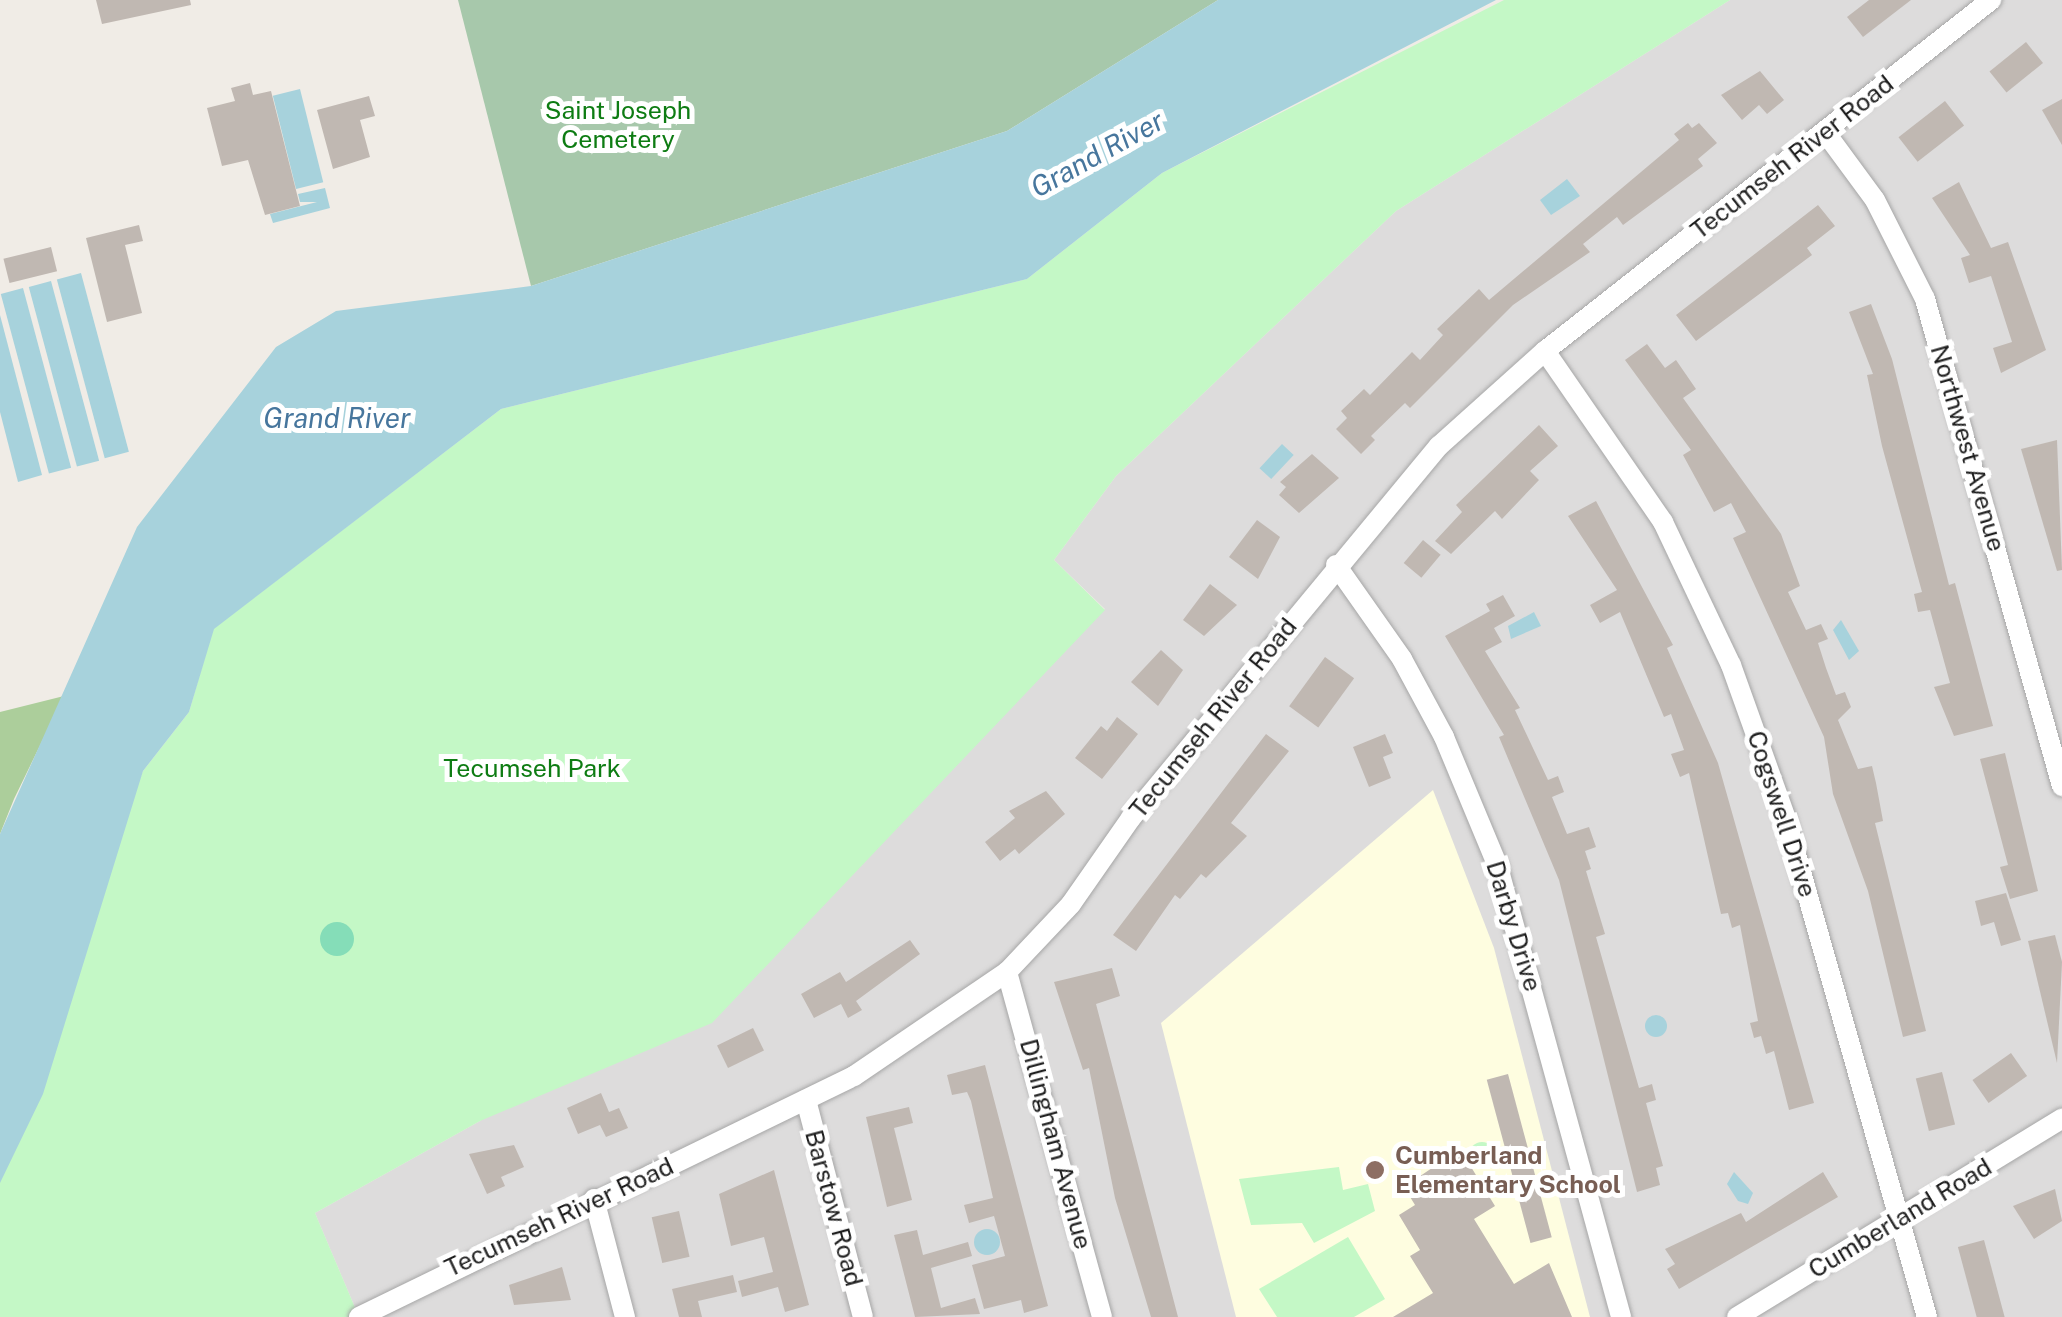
<!DOCTYPE html>
<html>
<head>
<meta charset="utf-8">
<style>
	body { margin:0 }
	#map { position:relative; width:2062px; height:1317px; overflow:hidden; background:#f0ece6; font-family:"Public Sans",sans-serif }
	div>[style] { position:absolute }
	[style*='--x'] { left:calc(var(--x)*1px); top:calc(var(--y)*1px); width:calc(var(--w)*1px); rotate:calc(var(--a)*1deg) }
	.residential>* { inset:0; background:#dddcdc }
	.education>* { inset:0; background:#fefde0 }
	.forest>* { inset:0; background:#acce9b }
	.cemetery>* { inset:0; background:#a7c8ab }
	.park>* { inset:0; background:#c4f8c6 }
	.round { border-radius:50% }
	.pitch>* { inset:0; background:#85ddb8 }
	.water>* { inset:0; background:#a7d2dc; transform-origin:0 0 }
	.building>* { inset:0; background:#c0b8b2; transform-origin:0 0 }
	.roads { filter:drop-shadow(0 0 2px #a6a6a6) drop-shadow(0 0 2px #a6a6a6) }
	.minor>* { height:20px; margin:-10px; padding:0 10px; transform-origin:10px; border-radius:10px; background:#fff }
	.dots>* { width:28px; height:28px; translate:-50% -50%; box-sizing:border-box; border:5px solid #fff; border-radius:50% }
	span { translate:-50% -50%; white-space:nowrap; text-align:center; line-height:1.15; -webkit-text-stroke:10px #fff; paint-order:stroke }
	.park-label { font-size:25px; color:#0e7c13 }
	.street-label { font-size:25px; color:#1f1f1f }
	.education-label { font-size:25px; color:#785e54; font-weight:700 }
	.left { translate:0 -50%; text-align:left }
	.water-label { font-size:28px; color:#47769d; font-style:italic }
</style>
</head>
<body>
<div id="map">
	<div class="residential">
		<div style="clip-path:polygon(1730px 0,2062px 0,2062px 1317px,359px 1317px,315px 1213px,480px 1121px,1105px 609px,1054px 560px,1116px 476px,1396px 211px)"></div>
	</div>
	<div class="education">
		<div style="clip-path:polygon(1433px 790px,1494px 948px,1590px 1317px,1236px 1317px,1161px 1023px)"></div>
	</div>
	<div class="forest">
		<div style="clip-path:polygon(64px 696px,14px 799px,0 834px,0 712px)"></div>
	</div>
	<div class="cemetery">
		<div style="clip-path:polygon(458px 0,1218px 0,1007px 131px,531px 286px)"></div>
	</div>
	<div class="park">
		<div style="clip-path:polygon(1504px 0,1730px 0,1396px 211px,1116px 476px,1054px 560px,1105px 610px,712px 1023px,480px 1121px,315px 1213px,359px 1317px,0 1317px,0 1136px,143px 771px,189px 712px,213px 629px,501px 409px,1027px 279px,1162px 173px)"></div>
		<div class="round" style="left:1469px;top:1142px;width:26px;height:26px"></div>
		<div style="clip-path:polygon(1339px 1167px,1343px 1190px,1368px 1184px,1375px 1211px,1314px 1243px,1302px 1223px,1251px 1225px,1239px 1179px)"></div>
		<div style="clip-path:polygon(1348px 1237px,1385px 1299px,1354px 1317px,1277px 1317px,1259px 1289px)"></div>
	</div>
	<div class="pitch">
		<div class="round" style="left:320px;top:922px;width:34px;height:34px"></div>
	</div>
	<div class="water">
		<div style="clip-path:polygon(1218px 0,1496px 0,1162px 173px,1027px 279px,501px 409px,214px 629px,189px 712px,143px 771px,43px 1094px,0 1183px,0 834px,137px 527px,276px 347px,336px 311px,531px 286px,1007px 131px)"></div>
		<div style="left:300px;top:89px;width:96px;height:28px;rotate:76deg"></div>
		<div style="clip-path:polygon(1567px 179px,1580px 196px,1551px 215px,1540px 200px)"></div>
		<div style="clip-path:polygon(325px 188px,330px 208px,273px 223px,270px 214px,317px 202px,300px 202px,298px 194px)"></div>
		<div style="left:81px;top:273px;width:185px;height:25px;rotate:75deg"></div>
		<div style="left:51px;top:281px;width:186px;height:23px;rotate:75deg"></div>
		<div style="left:23px;top:288px;width:186px;height:23px;rotate:75deg"></div>
		<div style="clip-path:polygon(0 315px,42px 475px,18px 482px,0 412px)"></div>
		<div style="left:1282px;top:444px;width:16px;height:33px;rotate:43deg"></div>
		<div style="clip-path:polygon(1534px 612px,1541px 626px,1511px 639px,1508px 626px)"></div>
		<div style="clip-path:polygon(1841px 620px,1859px 651px,1849px 660px,1833px 630px)"></div>
		<div class="round" style="left:1645px;top:1015px;width:22px;height:22px"></div>
		<div style="clip-path:polygon(1734px 1172px,1753px 1193px,1748px 1204px,1738px 1201px,1727px 1184px)"></div>
		<div class="round" style="left:974px;top:1229px;width:26px;height:26px"></div>
	</div>
	<div class="building">
		<div style="clip-path:polygon(96px 0,190px 0,191px 5px,102px 24px)"></div>
		<div style="clip-path:polygon(1869px 0,1911px 0,1863px 37px,1847px 17px)"></div>
		<div style="left:2026px;top:42px;width:27px;height:47px;rotate:51deg"></div>
		<div style="clip-path:polygon(1760px 71px,1784px 100px,1767px 114px,1759px 105px,1742px 120px,1721px 95px)"></div>
		<div style="clip-path:polygon(250px 83px,253px 95px,271px 91px,300px 206px,265px 215px,248px 160px,222px 166px,207px 108px,235px 101px,231px 88px)"></div>
		<div style="clip-path:polygon(369px 96px,375px 116px,360px 120px,370px 157px,333px 169px,317px 110px)"></div>
		<div style="clip-path:polygon(2062px 99px,2062px 145px,2042px 110px)"></div>
		<div style="left:1945px;top:101px;width:31px;height:59px;rotate:52deg"></div>
		<div style="clip-path:polygon(1688px 123px,1692px 128px,1699px 123px,1717px 143px,1698px 159px,1703px 166px,1623px 225px,1617px 217px,1583px 244px,1590px 252px,1513px 305px,1410px 408px,1405px 403px,1371px 436px,1375px 440px,1361px 454px,1336px 429px,1347px 418px,1341px 411px,1364px 389px,1370px 395px,1412px 352px,1420px 360px,1443px 335px,1437px 329px,1479px 289px,1489px 300px,1679px 140px,1674px 134px)"></div>
		<div style="clip-path:polygon(1959px 182px,1991px 248px,2008px 242px,2046px 350px,2001px 373px,1993px 348px,2012px 342px,1991px 276px,1969px 283px,1961px 258px,1970px 255px,1932px 198px)"></div>
		<div style="clip-path:polygon(1818px 205px,1835px 226px,1807px 248px,1812px 255px,1696px 341px,1676px 315px)"></div>
		<div style="clip-path:polygon(139px 225px,143px 241px,125px 245px,142px 313px,107px 322px,86px 238px)"></div>
		<div style="left:51px;top:247px;width:25px;height:49px;rotate:76deg"></div>
		<div style="clip-path:polygon(1871px 304px,1892px 359px,1949px 585px,1955px 583px,1993px 726px,1954px 736px,1934px 687px,1950px 683px,1930px 610px,1918px 612px,1914px 594px,1922px 592px,1882px 446px,1867px 375px,1873px 374px,1849px 312px)"></div>
		<div style="clip-path:polygon(1647px 344px,1665px 368px,1676px 360px,1696px 389px,1683px 398px,1781px 534px,1800px 586px,1788px 592px,1806px 630px,1821px 624px,1828px 639px,1818px 643px,1826px 668px,1836px 695px,1845px 692px,1851px 707px,1838px 720px,1858px 769px,1872px 766px,1876px 783px,1883px 821px,1875px 823px,1926px 1031px,1903px 1037px,1868px 891px,1833px 794px,1824px 737px,1733px 538px,1746px 532px,1731px 503px,1714px 512px,1683px 455px,1691px 450px,1625px 360px)"></div>
		<div style="clip-path:polygon(1539px 425px,1558px 446px,1530px 471px,1539px 480px,1502px 519px,1495px 511px,1451px 554px,1435px 541px,1462px 512px,1456px 505px)"></div>
		<div style="clip-path:polygon(2057px 440px,2062px 570px,2057px 571px,2021px 449px)"></div>
		<div style="clip-path:polygon(1312px 454px,1339px 478px,1299px 513px,1279px 495px,1286px 487px,1280px 482px)"></div>
		<div style="clip-path:polygon(1596px 501px,1673px 645px,1667px 648px,1718px 763px,1814px 1103px,1789px 1110px,1774px 1051px,1766px 1054px,1761px 1036px,1754px 1038px,1750px 1023px,1758px 1021px,1740px 925px,1732px 928px,1728px 913px,1721px 914px,1689px 773px,1680px 777px,1671px 754px,1684px 750px,1671px 714px,1664px 717px,1620px 612px,1600px 623px,1590px 605px,1617px 590px,1568px 516px)"></div>
		<div style="clip-path:polygon(1257px 520px,1280px 537px,1258px 579px,1229px 557px)"></div>
		<div style="left:1423px;top:540px;width:23px;height:30px;rotate:40deg"></div>
		<div style="clip-path:polygon(1210px 584px,1237px 605px,1204px 636px,1183px 620px)"></div>
		<div style="clip-path:polygon(1503px 595px,1515px 616px,1494px 628px,1502px 642px,1485px 651px,1520px 708px,1515px 710px,1548px 780px,1558px 776px,1564px 792px,1552px 797px,1567px 834px,1589px 827px,1596px 847px,1585px 851px,1591px 869px,1586px 871px,1605px 934px,1596px 937px,1639px 1088px,1652px 1084px,1656px 1100px,1646px 1103px,1663px 1166px,1656px 1168px,1660px 1185px,1637px 1192px,1559px 880px,1499px 737px,1504px 735px,1445px 636px,1490px 611px,1486px 604px)"></div>
		<div style="clip-path:polygon(1161px 650px,1183px 670px,1158px 706px,1131px 682px)"></div>
		<div style="left:1325px;top:657px;width:36px;height:61px;rotate:36deg"></div>
		<div style="clip-path:polygon(1117px 717px,1138px 734px,1102px 779px,1075px 758px,1101px 726px,1107px 731px)"></div>
		<div style="clip-path:polygon(1266px 734px,1289px 751px,1231px 823px,1247px 836px,1206px 878px,1201px 874px,1180px 899px,1175px 895px,1136px 951px,1113px 935px)"></div>
		<div style="clip-path:polygon(1385px 734px,1393px 753px,1383px 757px,1391px 778px,1369px 787px,1353px 747px)"></div>
		<div style="clip-path:polygon(2005px 753px,2038px 891px,2010px 899px,2000px 867px,2008px 865px,1980px 759px)"></div>
		<div style="clip-path:polygon(1046px 791px,1065px 814px,1019px 854px,1015px 849px,1000px 861px,985px 842px,1015px 818px,1009px 811px)"></div>
		<div style="clip-path:polygon(2006px 893px,2021px 940px,2001px 946px,1994px 922px,1981px 926px,1975px 901px)"></div>
		<div style="clip-path:polygon(2055px 935px,2062px 962px,2057px 1063px,2028px 941px)"></div>
		<div style="clip-path:polygon(910px 940px,920px 954px,856px 1001px,862px 1010px,848px 1018px,841px 1004px,814px 1018px,801px 994px,840px 972px,846px 982px)"></div>
		<div style="clip-path:polygon(1112px 968px,1120px 996px,1096px 1004px,1178px 1317px,1151px 1317px,1115px 1198px,1089px 1068px,1083px 1070px,1054px 982px)"></div>
		<div style="left:753px;top:1028px;width:25px;height:40px;rotate:64deg"></div>
		<div style="left:2011px;top:1053px;width:28px;height:47px;rotate:55deg"></div>
		<div style="clip-path:polygon(985px 1065px,1048px 1306px,1024px 1313px,1021px 1300px,984px 1309px,972px 1265px,1005px 1256px,994px 1216px,969px 1223px,964px 1205px,993px 1198px,971px 1101px,967px 1092px,952px 1095px,947px 1075px)"></div>
		<div style="left:1942px;top:1072px;width:54px;height:27px;rotate:76deg"></div>
		<div style="left:1508px;top:1074px;width:169px;height:22px;rotate:75deg"></div>
		<div style="clip-path:polygon(601px 1093px,609px 1112px,619px 1108px,628px 1128px,606px 1137px,600px 1125px,578px 1134px,567px 1108px)"></div>
		<div style="clip-path:polygon(909px 1107px,913px 1123px,894px 1128px,912px 1200px,887px 1207px,866px 1117px)"></div>
		<div style="clip-path:polygon(514px 1145px,524px 1167px,501px 1177px,505px 1186px,487px 1194px,469px 1154px)"></div>
		<div style="clip-path:polygon(1460px 1149px,1495px 1206px,1474px 1219px,1514px 1284px,1549px 1263px,1572px 1317px,1393px 1317px,1433px 1293px,1410px 1256px,1420px 1250px,1399px 1215px,1415px 1205px,1404px 1187px)"></div>
		<div style="clip-path:polygon(774px 1170px,809px 1305px,785px 1312px,778px 1287px,742px 1297px,738px 1281px,773px 1272px,764px 1237px,731px 1246px,719px 1194px)"></div>
		<div style="clip-path:polygon(1823px 1172px,1838px 1197px,1679px 1289px,1667px 1269px,1675px 1264px,1665px 1249px,1741px 1213px,1746px 1222px)"></div>
		<div style="clip-path:polygon(2055px 1189px,2062px 1221px,2034px 1239px,2013px 1206px)"></div>
		<div style="left:679px;top:1211px;width:47px;height:28px;rotate:77deg"></div>
		<div style="clip-path:polygon(917px 1230px,923px 1255px,968px 1242px,972px 1256px,931px 1268px,941px 1308px,975px 1298px,980px 1314px,915px 1317px,894px 1235px)"></div>
		<div style="left:1984px;top:1240px;width:80px;height:27px;rotate:75deg"></div>
		<div style="clip-path:polygon(562px 1267px,571px 1300px,514px 1305px,509px 1285px)"></div>
		<div style="clip-path:polygon(733px 1275px,737px 1292px,698px 1301px,702px 1317px,679px 1317px,672px 1289px)"></div>
	</div>
	<div class="roads">
		<div class="minor">
			<div style="--x:1825;--y:132;--w:84;--a:53.7"></div>
			<div style="--x:1875;--y:200;--w:111;--a:63.2"></div>
			<div style="--x:1925;--y:299;--w:506;--a:74.29"></div>
			<div style="--x:1545;--y:351;--w:208;--a:55.4"></div>
			<div style="--x:1663;--y:522;--w:158;--a:64.6"></div>
			<div style="--x:1731;--y:665;--w:164;--a:70.3"></div>
			<div style="--x:1786;--y:819;--w:518;--a:74.19"></div>
			<div style="--x:1336;--y:565;--w:115;--a:54.9"></div>
			<div style="--x:1402;--y:659;--w:89;--a:61.7"></div>
			<div style="--x:1444;--y:737;--w:141;--a:67.4"></div>
			<div style="--x:1498;--y:867;--w:467;--a:74.7"></div>
			<div style="--x:1007;--y:972;--w:358;--a:74.6"></div>
			<div style="--x:806;--y:1100;--w:224;--a:75.3"></div>
			<div style="--x:594;--y:1199;--w:122;--a:75.3"></div>
			<div style="--x:359;--y:1317;--w:551;--a:-25.96"></div>
			<div style="--x:854;--y:1076;--w:185;--a:-34.2"></div>
			<div style="--x:1007;--y:972;--w:93;--a:-46.7"></div>
			<div style="--x:1071;--y:904;--w:105;--a:-55.1"></div>
			<div style="--x:1131;--y:818;--w:483;--a:-50.4"></div>
			<div style="--x:1439;--y:446;--w:142;--a:-41.9"></div>
			<div style="--x:1545;--y:351;--w:568;--a:-38.2"></div>
			<div style="--x:1737;--y:1317;--w:381;--a:-31.4"></div>
		</div>
	</div>
	<div class="dots">
		<div style="left:1375px;top:1170px;background:#8d6e63"></div>
	</div>
	<div class="park-label">
		<span style="left:618px;top:125px">Saint Joseph<br>Cemetery</span>
		<span style="left:532px;top:768px">Tecumseh Park</span>
	</div>
	<div class="street-label">
		<span style="left:1792px;top:157px;rotate:-38deg">Tecumseh River Road</span>
		<span style="left:1968px;top:448px;rotate:74deg">Northwest Avenue</span>
		<span style="left:1213px;top:718px;rotate:-51deg">Tecumseh River Road</span>
		<span style="left:1782px;top:814px;rotate:72deg">Cogswell Drive</span>
		<span style="left:1514px;top:926px;rotate:73deg">Darby Drive</span>
		<span style="left:1056px;top:1144px;rotate:75deg">Dillingham Avenue</span>
		<span style="left:834px;top:1208px;rotate:75deg">Barstow Road</span>
		<span style="left:559px;top:1217px;rotate:-25deg">Tecumseh River Road</span>
		<span style="left:1900px;top:1218px;rotate:-31deg">Cumberland Road</span>
	</div>
	<div class="education-label">
		<span class="left" style="left:1395px;top:1170px">Cumberland<br>Elementary School</span>
	</div>
	<div class="water-label">
		<span style="left:1097px;top:154px;rotate:-29deg">Grand River</span>
		<span style="left:337px;top:418px">Grand River</span>
	</div>
</div>
</body>
</html>
